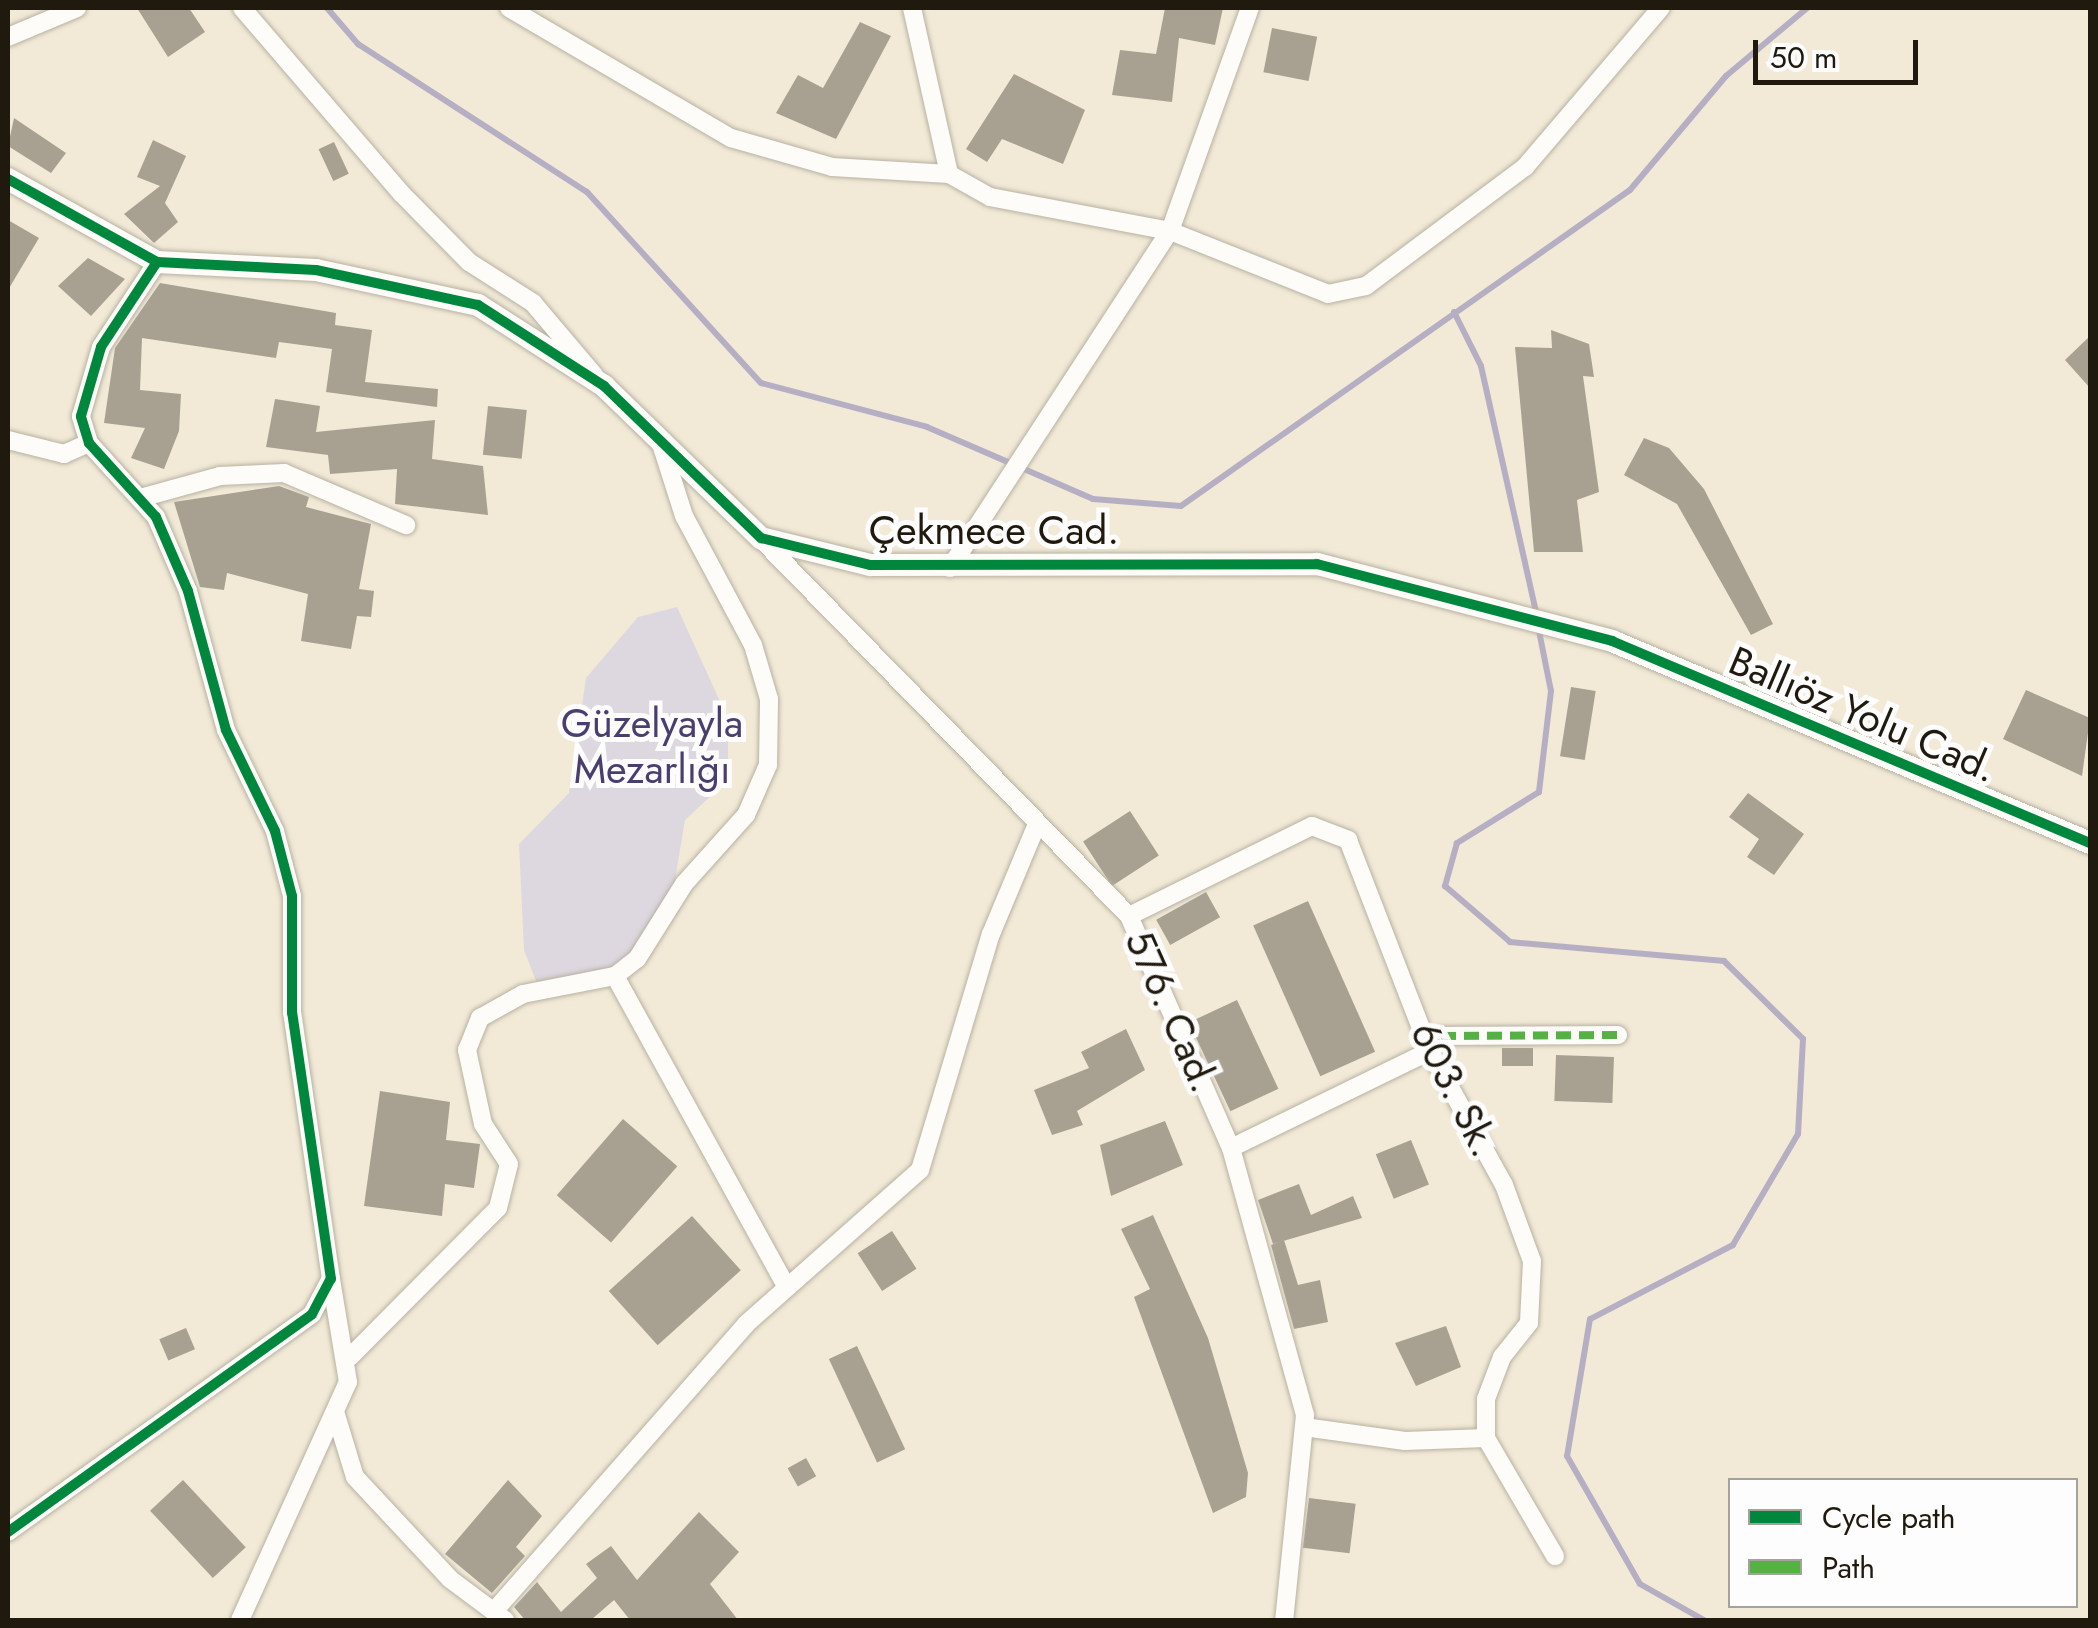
<!DOCTYPE html>
<html>
<head>
<meta charset="utf-8">
<style>
	body { margin:0 }
	#map { position:relative; width:2098px; height:1628px; overflow:hidden; background:#f2ead7; font-family:Jost,sans-serif }
	div>[style] { position:absolute }
	[style*='--x'] { left:calc(var(--x)*1px); top:calc(var(--y)*1px); width:calc(var(--w)*1px); rotate:calc(var(--a)*1deg) }
	.green>* { inset:0; background:#ddd7df }
	.stream>* { height:6px; margin:-3px; padding:0 3px; transform-origin:3px; border-radius:3px; background:#b6afc4 }
	.building>* { inset:0; background:#a8a192; transform-origin:0 0 }
	.roads { filter:drop-shadow(0 0 2px #b8b1a2) drop-shadow(0 0 2px #b8b1a2) }
	.minor>* { height:18px; margin:-9px; padding:0 9px; transform-origin:9px; border-radius:9px; background:#fdfcf9 }
	.tertiary>* { height:22px; margin:-11px; padding:0 11px; transform-origin:11px; border-radius:11px; background:#fdfcf9 }
	.quiet>* { height:8px; margin-top:-4px; transform-origin:0; background:repeating-linear-gradient(90deg,#55b144 0 15px,transparent 0 23px) }
	.cycleway>* { height:10px; margin:-5px; padding:0 5px; transform-origin:5px; border-radius:5px; background:#00873e }
	span { translate:-50% -50%; white-space:nowrap; text-align:center; line-height:1.15; -webkit-text-stroke:10px #fdfdfd; paint-order:stroke }
	.street-label { font-size:40px; color:#201a0e }
	.park-label { font-size:40px; color:#4a3e71 }
	.frame { position:absolute; inset:0; border:10px solid #201a0e; pointer-events:none }
	.legend { position:absolute; left:1728px; top:1478px; width:350px; height:130px; box-sizing:border-box; background:#fdfdfd; border:2px solid #a5a29d; margin:0; padding:12px 18px; list-style:none; font-size:30px; color:#201a0e }
	.legend li { display:flex; align-items:center; gap:20px; height:50px }
	.legend b { width:50px; border:2px solid #a5a29d }
	.scale { position:absolute; left:1753px; top:40px; width:165px; height:45px; box-sizing:border-box; border:5px solid #201a0e; border-top:0; padding-left:12px; font-size:30px; line-height:35px; white-space:nowrap; color:#201a0e; -webkit-text-stroke:8px #fdfdfd; paint-order:stroke }
</style>
</head>
<body>
<div id="map">
	<div class="green">
		<div style="clip-path:polygon(677px 607px,728px 719px,728px 780px,685px 820px,673px 892px,622px 974px,577px 990px,536px 981px,524px 950px,519px 844px,569px 793px,586px 678px,638px 617px)"></div>
	</div>
	<div class="stream">
		<div style="--x:327;--y:8;--w:48;--a:49.3"></div>
		<div style="--x:358;--y:44;--w:273;--a:32.9"></div>
		<div style="--x:587;--y:192;--w:258;--a:47.7"></div>
		<div style="--x:761;--y:383;--w:172;--a:14.8"></div>
		<div style="--x:927;--y:427;--w:181;--a:23.4"></div>
		<div style="--x:1093;--y:499;--w:88;--a:4.5"></div>
		<div style="--x:1181;--y:506;--w:549;--a:-35.14"></div>
		<div style="--x:1630;--y:190;--w:149;--a:-49.9"></div>
		<div style="--x:1726;--y:76;--w:106;--a:-40"></div>
		<div style="--x:1454;--y:312;--w:60;--a:63.4"></div>
		<div style="--x:1481;--y:366;--w:253;--a:77.4"></div>
		<div style="--x:1538;--y:626;--w:66;--a:78.7"></div>
		<div style="--x:1551;--y:691;--w:102;--a:96.8"></div>
		<div style="--x:1539;--y:792;--w:97;--a:148.1"></div>
		<div style="--x:1457;--y:843;--w:45;--a:105.6"></div>
		<div style="--x:1445;--y:886;--w:86;--a:40.7"></div>
		<div style="--x:1510;--y:942;--w:215;--a:5.1"></div>
		<div style="--x:1724;--y:961;--w:111;--a:44.6"></div>
		<div style="--x:1803;--y:1039;--w:95;--a:93"></div>
		<div style="--x:1798;--y:1134;--w:129;--a:120.4"></div>
		<div style="--x:1733;--y:1245;--w:161;--a:152.6"></div>
		<div style="--x:1590;--y:1319;--w:139;--a:99.5"></div>
		<div style="--x:1567;--y:1456;--w:147;--a:60.3"></div>
		<div style="--x:1640;--y:1584;--w:73;--a:29.4"></div>
	</div>
	<div class="building">
		<div style="clip-path:polygon(137px 8px,189px 8px,205px 32px,168px 57px)"></div>
		<div style="clip-path:polygon(1165px 8px,1223px 8px,1215px 45px,1179px 38px,1172px 102px,1112px 95px,1120px 50px,1156px 54px)"></div>
		<div style="clip-path:polygon(860px 22px,891px 36px,836px 139px,776px 113px,798px 75px,823px 88px)"></div>
		<div style="left:1272px;top:28px;width:46px;height:45px;rotate:11deg"></div>
		<div style="clip-path:polygon(1014px 74px,1085px 110px,1063px 164px,1002px 139px,987px 162px,966px 149px)"></div>
		<div style="clip-path:polygon(14px 118px,66px 153px,51px 173px,8px 146px)"></div>
		<div style="clip-path:polygon(153px 140px,186px 156px,165px 203px,178px 222px,154px 243px,124px 214px,160px 186px,137px 177px)"></div>
		<div style="left:334px;top:142px;width:35px;height:17px;rotate:65deg"></div>
		<div style="clip-path:polygon(8px 220px,39px 238px,8px 290px)"></div>
		<div style="clip-path:polygon(88px 258px,125px 279px,91px 316px,58px 286px)"></div>
		<div style="clip-path:polygon(160px 283px,336px 313px,335px 325px,372px 330px,365px 382px,438px 389px,437px 407px,326px 392px,332px 349px,279px 342px,276px 358px,142px 338px,140px 390px,181px 394px,179px 431px,164px 469px,131px 458px,145px 428px,104px 423px,115px 348px)"></div>
		<div style="clip-path:polygon(1551px 330px,1589px 344px,1594px 377px,1583px 376px,1599px 492px,1577px 500px,1583px 552px,1534px 552px,1515px 347px,1552px 348px)"></div>
		<div style="clip-path:polygon(2090px 336px,2090px 388px,2065px 360px)"></div>
		<div style="clip-path:polygon(275px 399px,320px 406px,316px 432px,435px 420px,432px 459px,483px 466px,488px 515px,395px 504px,397px 469px,330px 474px,328px 455px,266px 447px)"></div>
		<div style="left:488px;top:406px;width:39px;height:49px;rotate:6deg"></div>
		<div style="clip-path:polygon(1644px 438px,1669px 448px,1704px 489px,1773px 624px,1751px 635px,1677px 504px,1624px 475px)"></div>
		<div style="clip-path:polygon(279px 486px,309px 497px,306px 507px,371px 524px,359px 589px,374px 591px,371px 617px,357px 616px,351px 649px,301px 641px,308px 594px,227px 573px,224px 590px,200px 587px,174px 502px)"></div>
		<div style="left:1571px;top:687px;width:25px;height:70px;rotate:9deg"></div>
		<div style="clip-path:polygon(2026px 690px,2090px 718px,2082px 776px,2003px 739px)"></div>
		<div style="clip-path:polygon(1748px 793px,1804px 834px,1774px 875px,1747px 857px,1759px 839px,1729px 817px)"></div>
		<div style="left:1130px;top:811px;width:53px;height:56px;rotate:57deg"></div>
		<div style="left:1206px;top:892px;width:29px;height:57px;rotate:61deg"></div>
		<div style="left:1308px;top:901px;width:165px;height:60px;rotate:66deg"></div>
		<div style="left:1237px;top:1000px;width:98px;height:53px;rotate:65deg"></div>
		<div style="clip-path:polygon(1126px 1029px,1145px 1070px,1077px 1111px,1083px 1125px,1052px 1135px,1034px 1090px,1089px 1068px,1081px 1052px)"></div>
		<div style="left:1502px;top:1048px;width:31px;height:18px"></div>
		<div style="left:1556px;top:1055px;width:58px;height:46px;rotate:2deg"></div>
		<div style="clip-path:polygon(380px 1091px,450px 1102px,446px 1140px,480px 1144px,474px 1188px,445px 1184px,442px 1216px,364px 1206px)"></div>
		<div style="left:623px;top:1119px;width:72px;height:101px;rotate:41deg"></div>
		<div style="clip-path:polygon(1165px 1121px,1183px 1165px,1111px 1196px,1100px 1145px)"></div>
		<div style="left:1411px;top:1140px;width:48px;height:38px;rotate:68deg"></div>
		<div style="clip-path:polygon(1299px 1184px,1311px 1215px,1353px 1196px,1362px 1218px,1273px 1244px,1258px 1200px)"></div>
		<div style="clip-path:polygon(1153px 1215px,1208px 1338px,1248px 1473px,1246px 1497px,1213px 1513px,1134px 1297px,1150px 1289px,1121px 1229px)"></div>
		<div style="left:692px;top:1216px;width:73px;height:112px;rotate:48deg"></div>
		<div style="left:892px;top:1231px;width:45px;height:41px;rotate:57deg"></div>
		<div style="clip-path:polygon(1284px 1240px,1298px 1285px,1320px 1280px,1328px 1322px,1294px 1329px,1271px 1245px)"></div>
		<div style="clip-path:polygon(1446px 1326px,1461px 1367px,1416px 1386px,1395px 1343px)"></div>
		<div style="left:186px;top:1328px;width:23px;height:29px;rotate:67deg"></div>
		<div style="left:857px;top:1346px;width:114px;height:31px;rotate:65deg"></div>
		<div style="left:806px;top:1458px;width:21px;height:21px;rotate:61deg"></div>
		<div style="left:183px;top:1480px;width:92px;height:45px;rotate:47deg"></div>
		<div style="clip-path:polygon(508px 1480px,542px 1516px,516px 1547px,525px 1556px,492px 1593px,445px 1554px)"></div>
		<div style="left:1309px;top:1498px;width:47px;height:50px;rotate:7deg"></div>
		<div style="clip-path:polygon(699px 1512px,739px 1552px,710px 1584px,738px 1620px,630px 1620px,614px 1600px,591px 1620px,525px 1620px,514px 1607px,537px 1582px,561px 1612px,597px 1578px,586px 1564px,611px 1546px,637px 1580px)"></div>
	</div>
	<div class="roads">
		<div class="minor">
			<div style="--x:242;--y:8;--w:244;--a:49.3"></div>
			<div style="--x:401;--y:193;--w:97;--a:45.4"></div>
			<div style="--x:469;--y:262;--w:76;--a:32.6"></div>
			<div style="--x:533;--y:303;--w:94;--a:49.7"></div>
			<div style="--x:509;--y:8;--w:257;--a:30.4"></div>
			<div style="--x:731;--y:138;--w:105;--a:16"></div>
			<div style="--x:832;--y:167;--w:117;--a:3.4"></div>
			<div style="--x:949;--y:174;--w:47;--a:29.3"></div>
			<div style="--x:990;--y:197;--w:183;--a:10.7"></div>
			<div style="--x:1170;--y:231;--w:170;--a:21.7"></div>
			<div style="--x:1328;--y:294;--w:39;--a:-12"></div>
			<div style="--x:1366;--y:286;--w:199;--a:-36.8"></div>
			<div style="--x:1525;--y:167;--w:209;--a:-49.5"></div>
			<div style="--x:912;--y:8;--w:170;--a:77.4"></div>
			<div style="--x:8;--y:37;--w:75;--a:-22.8"></div>
			<div style="--x:8;--y:440;--w:58;--a:14"></div>
			<div style="--x:64;--y:454;--w:27;--a:-24"></div>
			<div style="--x:144;--y:497;--w:79;--a:-15.4"></div>
			<div style="--x:220;--y:476;--w:64;--a:-2.7"></div>
			<div style="--x:284;--y:473;--w:133;--a:23.1"></div>
			<div style="--x:761;--y:539;--w:527;--a:45.69"></div>
			<div style="--x:1129;--y:916;--w:253;--a:66.3"></div>
			<div style="--x:1231;--y:1148;--w:277;--a:74.5"></div>
			<div style="--x:1305;--y:1415;--w:206;--a:95.8"></div>
			<div style="--x:950;--y:568;--w:402;--a:-56.9"></div>
			<div style="--x:1170;--y:231;--w:237;--a:-70.3"></div>
			<div style="--x:1129;--y:916;--w:204;--a:-26.2"></div>
			<div style="--x:1312;--y:826;--w:39;--a:21"></div>
			<div style="--x:1348;--y:840;--w:226;--a:68.8"></div>
			<div style="--x:1430;--y:1051;--w:153;--a:61.1"></div>
			<div style="--x:1504;--y:1185;--w:81;--a:69.8"></div>
			<div style="--x:1532;--y:1261;--w:62;--a:92.8"></div>
			<div style="--x:1529;--y:1323;--w:43;--a:128.5"></div>
			<div style="--x:1502;--y:1357;--w:45;--a:110.9"></div>
			<div style="--x:1486;--y:1399;--w:39;--a:90"></div>
			<div style="--x:1486;--y:1438;--w:137;--a:59.7"></div>
			<div style="--x:615;--y:976;--w:354;--a:61.1"></div>
			<div style="--x:1231;--y:1148;--w:221;--a:-26"></div>
			<div style="--x:1430;--y:1051;--w:19;--a:-54"></div>
			<div style="--x:1441;--y:1036;--w:177;--a:-0.3"></div>
			<div style="--x:350;--y:1357;--w:210;--a:-45.2"></div>
			<div style="--x:498;--y:1208;--w:45;--a:-76"></div>
			<div style="--x:509;--y:1164;--w:48;--a:-123"></div>
			<div style="--x:483;--y:1124;--w:76;--a:-102.2"></div>
			<div style="--x:467;--y:1050;--w:35;--a:-68"></div>
			<div style="--x:480;--y:1018;--w:49;--a:-29.2"></div>
			<div style="--x:523;--y:994;--w:94;--a:-11.1"></div>
			<div style="--x:615;--y:976;--w:28;--a:-38"></div>
			<div style="--x:637;--y:959;--w:89;--a:-57.9"></div>
			<div style="--x:684;--y:884;--w:93;--a:-48.1"></div>
			<div style="--x:746;--y:815;--w:55;--a:-66.3"></div>
			<div style="--x:768;--y:765;--w:66;--a:-89.1"></div>
			<div style="--x:769;--y:699;--w:56;--a:-106.5"></div>
			<div style="--x:753;--y:645;--w:146;--a:-118.1"></div>
			<div style="--x:684;--y:516;--w:76;--a:-107.7"></div>
			<div style="--x:336;--y:1415;--w:65;--a:73"></div>
			<div style="--x:355;--y:1477;--w:139;--a:47"></div>
			<div style="--x:450;--y:1579;--w:69;--a:36.7"></div>
			<div style="--x:1304;--y:1427;--w:102;--a:7.9"></div>
			<div style="--x:1405;--y:1441;--w:81;--a:-2.1"></div>
			<div style="--x:8;--y:1532;--w:374;--a:-35.6"></div>
			<div style="--x:312;--y:1314;--w:40;--a:-62"></div>
			<div style="--x:331;--y:1279;--w:269;--a:-98.3"></div>
			<div style="--x:292;--y:1013;--w:117;--a:-90"></div>
			<div style="--x:292;--y:896;--w:67;--a:-104.7"></div>
			<div style="--x:275;--y:831;--w:112;--a:-115.9"></div>
			<div style="--x:226;--y:730;--w:144;--a:-105.3"></div>
			<div style="--x:188;--y:591;--w:81;--a:-113.4"></div>
			<div style="--x:156;--y:517;--w:100;--a:-132.2"></div>
			<div style="--x:89;--y:443;--w:28;--a:-107"></div>
			<div style="--x:81;--y:416;--w:72;--a:-73.8"></div>
			<div style="--x:101;--y:347;--w:102;--a:-56.6"></div>
			<div style="--x:496;--y:1609;--w:379;--a:-48.7"></div>
			<div style="--x:746;--y:1324;--w:232;--a:-41.5"></div>
			<div style="--x:920;--y:1170;--w:246;--a:-73.3"></div>
			<div style="--x:991;--y:934;--w:119;--a:-67.3"></div>
			<div style="--x:240;--y:1620;--w:261;--a:-65.6"></div>
			<div style="--x:348;--y:1382;--w:104;--a:-99.4"></div>
		</div>
		<div class="tertiary">
			<div style="--x:8;--y:179;--w:171;--a:29.1"></div>
			<div style="--x:157;--y:262;--w:159;--a:2.9"></div>
			<div style="--x:316;--y:270;--w:166;--a:12.2"></div>
			<div style="--x:478;--y:305;--w:150;--a:32.7"></div>
			<div style="--x:604;--y:386;--w:219;--a:44.1"></div>
			<div style="--x:761;--y:538;--w:112;--a:13.9"></div>
			<div style="--x:870;--y:565;--w:447;--a:-0.1"></div>
			<div style="--x:1317;--y:564;--w:305;--a:14.6"></div>
			<div style="--x:1612;--y:641;--w:519;--a:22.91"></div>
		</div>
	</div>
	<div class="quiet">
		<div style="--x:1430;--y:1051;--w:19;--a:-54"></div>
		<div style="--x:1441;--y:1036;--w:177;--a:-0.3"></div>
	</div>
	<div class="cycleway">
		<div style="--x:8;--y:179;--w:171;--a:29.1"></div>
		<div style="--x:157;--y:262;--w:159;--a:2.9"></div>
		<div style="--x:316;--y:270;--w:166;--a:12.2"></div>
		<div style="--x:478;--y:305;--w:150;--a:32.7"></div>
		<div style="--x:604;--y:386;--w:219;--a:44.1"></div>
		<div style="--x:761;--y:538;--w:112;--a:13.9"></div>
		<div style="--x:870;--y:565;--w:447;--a:-0.1"></div>
		<div style="--x:1317;--y:564;--w:305;--a:14.6"></div>
		<div style="--x:1612;--y:641;--w:519;--a:22.91"></div>
		<div style="--x:8;--y:1532;--w:374;--a:-35.6"></div>
		<div style="--x:312;--y:1314;--w:40;--a:-62"></div>
		<div style="--x:331;--y:1279;--w:269;--a:-98.3"></div>
		<div style="--x:292;--y:1013;--w:117;--a:-90"></div>
		<div style="--x:292;--y:896;--w:67;--a:-104.7"></div>
		<div style="--x:275;--y:831;--w:112;--a:-115.9"></div>
		<div style="--x:226;--y:730;--w:144;--a:-105.3"></div>
		<div style="--x:188;--y:591;--w:81;--a:-113.4"></div>
		<div style="--x:156;--y:517;--w:100;--a:-132.2"></div>
		<div style="--x:89;--y:443;--w:28;--a:-107"></div>
		<div style="--x:81;--y:416;--w:72;--a:-73.8"></div>
		<div style="--x:101;--y:347;--w:102;--a:-56.6"></div>
	</div>
	<div class="street-label">
		<span style="left:994px;top:530px">Çekmece Cad.</span>
		<span style="left:1863px;top:714px;rotate:23deg">Ballıöz Yolu Cad.</span>
		<span style="left:1172px;top:1011px;rotate:66deg">576. Cad.</span>
		<span style="left:1455px;top:1089px;rotate:63deg">603. Sk.</span>
	</div>
	<div class="park-label">
		<span style="left:652px;top:746px">Güzelyayla<br>Mezarlığı</span>
	</div>
	<div class="frame"></div>
	<ul class="legend">
	<li><b style="height:12px;background:#00873e"></b>Cycle path</li>
	<li><b style="height:12px;background:#55b144"></b>Path</li>
	</ul>
	<div class="scale">50 m</div>
</div>
</body>
</html>
